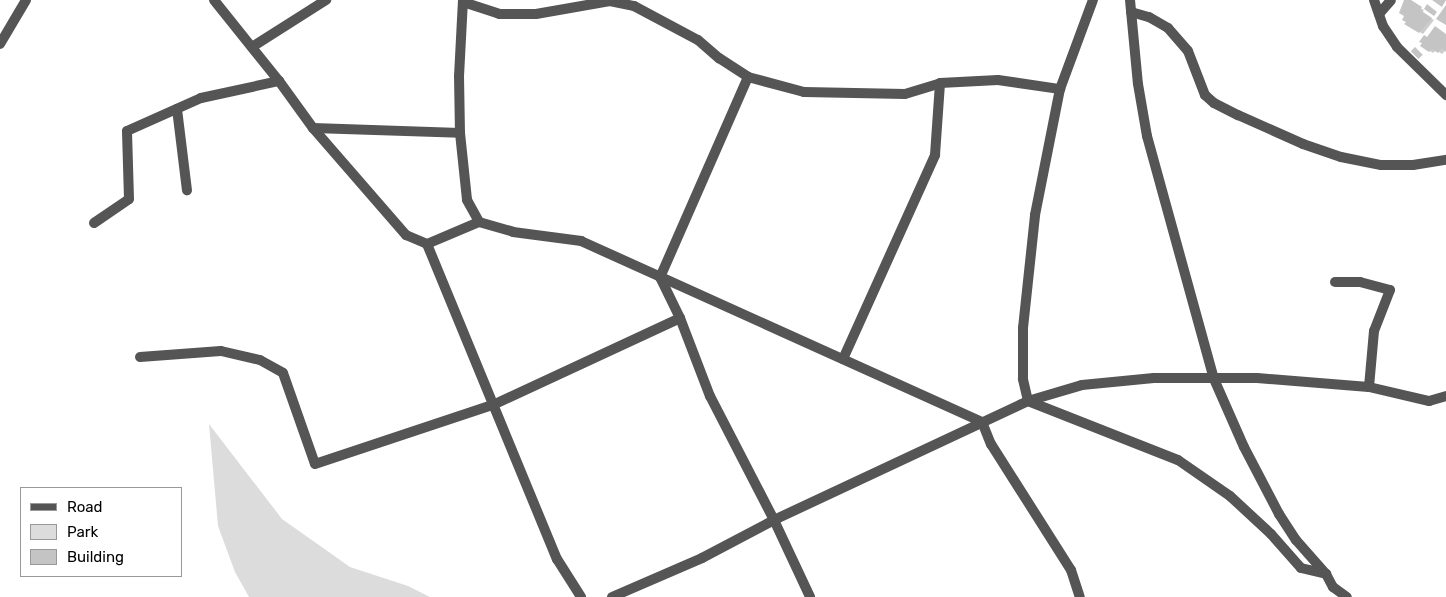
<!DOCTYPE html>
<html>
<head>
<meta charset="utf-8">
<style>
	body { margin:0 }
	#map { position:relative; width:1446px; height:597px; overflow:hidden; background:#fff; font-family:Rubik,sans-serif }
	div>[style] { position:absolute }
	[style*='--x'] { left:calc(var(--x)*1px); top:calc(var(--y)*1px); width:calc(var(--w)*1px); rotate:calc(var(--a)*1deg) }
	.green>* { inset:0; background:#dcdcdc }
	.shadow>* { inset:0; background:#0003 }
	.building>* { inset:0; background:#c4c4c4; transform-origin:0 0 }
	.minor>* { height:10px; margin:-5px; padding:0 5px; transform-origin:5px; border-radius:5px; background:#555 }
	.tertiary>* { height:10px; margin:-5px; padding:0 5px; transform-origin:5px; border-radius:5px; background:#555 }
	span { translate:-50% -50%; white-space:nowrap; text-align:center; line-height:1.15; -webkit-text-stroke:5px #fff; paint-order:stroke }
	.legend { position:absolute; left:20px; top:487px; width:162px; height:90px; box-sizing:border-box; background:#fff; border:1px solid #999; margin:0; padding:6px 9px; list-style:none; font-size:15px; color:#000 }
	.legend li { display:flex; align-items:center; gap:10px; height:25px }
	.legend b { width:25px; border:1px solid #999 }
</style>
</head>
<body>
<div id="map">
	<div class="green">
		<div style="clip-path:polygon(209px 424px,282px 519px,350px 567px,408px 586px,430px 597px,249px 597px,235px 572px,218px 526px)"></div>
	</div>
	<div class="shadow">
		<div style="clip-path:polygon(1406px 0,1424px 10px,1422px 13px,1434px 20px,1423px 34px,1406px 24px)"></div>
		<div style="clip-path:polygon(1446px 35px,1446px 50px,1442px 54px,1436px 50px,1433px 53px,1422px 46px,1427px 39px)"></div>
	</div>
	<div class="building">
		<div style="clip-path:polygon(1404px 0,1411px 0,1422px 7px,1420px 10px,1432px 18px,1419px 33px,1404px 24px,1406px 22px,1402px 20px,1404px 16px,1399px 13px)"></div>
		<div style="clip-path:polygon(1432px 0,1446px 0,1442px 7px)"></div>
		<div style="clip-path:polygon(1427px 4px,1437px 12px,1434px 16px,1424px 9px)"></div>
		<div style="clip-path:polygon(1446px 5px,1446px 25px,1436px 19px)"></div>
		<div style="clip-path:polygon(1435px 26px,1446px 34px,1446px 52px,1442px 48px,1438px 53px,1432px 49px,1429px 52px,1420px 46px,1422px 43px,1419px 42px,1424px 35px,1427px 37px)"></div>
		<div style="left:1415px;top:47px;width:11px;height:6px;rotate:45deg"></div>
	</div>
	<div class="minor">
		<div style="--x:214;--y:0;--w:104;--a:51.3"></div>
		<div style="--x:279;--y:81;--w:58;--a:54.1"></div>
		<div style="--x:313;--y:128;--w:142;--a:49"></div>
		<div style="--x:406;--y:235;--w:23;--a:23"></div>
		<div style="--x:427;--y:244;--w:56;--a:-22.9"></div>
		<div style="--x:463;--y:0;--w:76;--a:93"></div>
		<div style="--x:459;--y:76;--w:57;--a:89"></div>
		<div style="--x:460;--y:133;--w:67;--a:84"></div>
		<div style="--x:467;--y:200;--w:25;--a:61"></div>
		<div style="--x:479;--y:222;--w:35;--a:16"></div>
		<div style="--x:513;--y:232;--w:69;--a:7.5"></div>
		<div style="--x:581;--y:241;--w:440;--a:24.3"></div>
		<div style="--x:982;--y:422;--w:24;--a:68"></div>
		<div style="--x:991;--y:444;--w:149;--a:57.6"></div>
		<div style="--x:1071;--y:570;--w:28;--a:72"></div>
		<div style="--x:1374;--y:0;--w:28;--a:71"></div>
		<div style="--x:1383;--y:26;--w:25;--a:56"></div>
		<div style="--x:1397;--y:47;--w:69;--a:44.4"></div>
		<div style="--x:463;--y:2;--w:38;--a:18"></div>
		<div style="--x:499;--y:14;--w:37;--a:0"></div>
		<div style="--x:536;--y:14;--w:75;--a:-10"></div>
		<div style="--x:610;--y:1;--w:25;--a:12"></div>
		<div style="--x:634;--y:6;--w:72;--a:28"></div>
		<div style="--x:698;--y:40;--w:28;--a:41"></div>
		<div style="--x:719;--y:58;--w:35;--a:33"></div>
		<div style="--x:748;--y:77;--w:58;--a:15"></div>
		<div style="--x:804;--y:92;--w:101;--a:1.1"></div>
		<div style="--x:905;--y:94;--w:37;--a:-17"></div>
		<div style="--x:940;--y:83;--w:58;--a:-3"></div>
		<div style="--x:998;--y:80;--w:63;--a:8.3"></div>
		<div style="--x:1131;--y:12;--w:19;--a:16"></div>
		<div style="--x:1149;--y:17;--w:22;--a:30"></div>
		<div style="--x:1168;--y:28;--w:30;--a:49"></div>
		<div style="--x:1188;--y:51;--w:47;--a:68.9"></div>
		<div style="--x:1205;--y:95;--w:12;--a:42"></div>
		<div style="--x:1214;--y:103;--w:27;--a:27"></div>
		<div style="--x:1238;--y:115;--w:71;--a:24"></div>
		<div style="--x:1303;--y:144;--w:40;--a:18.9"></div>
		<div style="--x:1341;--y:157;--w:41;--a:11.3"></div>
		<div style="--x:1381;--y:165;--w:32;--a:0"></div>
		<div style="--x:1413;--y:165;--w:33;--a:-9"></div>
		<div style="--x:1379;--y:14;--w:18;--a:-49"></div>
		<div style="--x:252;--y:47;--w:88;--a:-32.4"></div>
		<div style="--x:748;--y:77;--w:219;--a:113.7"></div>
		<div style="--x:660;--y:277;--w:46;--a:64"></div>
		<div style="--x:680;--y:318;--w:84;--a:69"></div>
		<div style="--x:710;--y:396;--w:140;--a:62.7"></div>
		<div style="--x:774;--y:520;--w:85;--a:64.9"></div>
		<div style="--x:177;--y:109;--w:82;--a:83"></div>
		<div style="--x:313;--y:128;--w:147;--a:1.9"></div>
		<div style="--x:94;--y:223;--w:42;--a:-34.4"></div>
		<div style="--x:129;--y:199;--w:68;--a:-91.7"></div>
		<div style="--x:127;--y:131;--w:81;--a:-24"></div>
		<div style="--x:201;--y:98;--w:80;--a:-12.3"></div>
		<div style="--x:427;--y:244;--w:341;--a:67.6"></div>
		<div style="--x:557;--y:559;--w:45;--a:57.7"></div>
		<div style="--x:1335;--y:282;--w:25;--a:0"></div>
		<div style="--x:1360;--y:282;--w:31;--a:15"></div>
		<div style="--x:1390;--y:290;--w:44;--a:111.3"></div>
		<div style="--x:1374;--y:331;--w:56;--a:95.1"></div>
		<div style="--x:140;--y:357;--w:81;--a:-4.2"></div>
		<div style="--x:221;--y:351;--w:40;--a:13"></div>
		<div style="--x:260;--y:360;--w:26;--a:29"></div>
		<div style="--x:283;--y:373;--w:96;--a:70.6"></div>
		<div style="--x:315;--y:464;--w:190;--a:-18.4"></div>
		<div style="--x:495;--y:404;--w:204;--a:-24.9"></div>
		<div style="--x:843;--y:359;--w:224;--a:-65.7"></div>
		<div style="--x:935;--y:155;--w:72;--a:-86"></div>
		<div style="--x:1028;--y:401;--w:23;--a:-103"></div>
		<div style="--x:1023;--y:379;--w:51;--a:-90"></div>
		<div style="--x:1023;--y:328;--w:114;--a:-83.9"></div>
		<div style="--x:1035;--y:215;--w:128;--a:-78.8"></div>
		<div style="--x:1060;--y:89;--w:95;--a:-69.7"></div>
		<div style="--x:1028;--y:401;--w:161;--a:21.5"></div>
		<div style="--x:1178;--y:460;--w:63;--a:34.7"></div>
		<div style="--x:1230;--y:496;--w:56;--a:42.8"></div>
		<div style="--x:1271;--y:534;--w:45;--a:48.6"></div>
		<div style="--x:1301;--y:568;--w:26;--a:13"></div>
		<div style="--x:612;--y:597;--w:98;--a:-23.4"></div>
		<div style="--x:702;--y:558;--w:81;--a:-27.8"></div>
		<div style="--x:774;--y:520;--w:280;--a:-25.1"></div>
		<div style="--x:1028;--y:401;--w:56;--a:-16.5"></div>
		<div style="--x:1082;--y:385;--w:72;--a:-5.6"></div>
		<div style="--x:1154;--y:378;--w:103;--a:0"></div>
		<div style="--x:1257;--y:378;--w:112;--a:4.6"></div>
		<div style="--x:1369;--y:387;--w:62;--a:13.1"></div>
		<div style="--x:1429;--y:401;--w:18;--a:-16"></div>
	</div>
	<div class="tertiary">
		<div style="--x:1130;--y:0;--w:84;--a:84.6"></div>
		<div style="--x:1138;--y:84;--w:53;--a:80.2"></div>
		<div style="--x:1147;--y:136;--w:252;--a:74.6"></div>
		<div style="--x:1214;--y:379;--w:74;--a:66.2"></div>
		<div style="--x:1244;--y:447;--w:76;--a:62.4"></div>
		<div style="--x:1279;--y:514;--w:31;--a:57"></div>
		<div style="--x:1296;--y:540;--w:45;--a:48.6"></div>
		<div style="--x:1326;--y:574;--w:15;--a:62"></div>
		<div style="--x:1333;--y:587;--w:17;--a:36"></div>
		<div style="--x:0;--y:44;--w:51;--a:-59.4"></div>
	</div>
	<ul class="legend">
	<li><b style="height:6px;background:#555"></b>Road</li>
	<li><b style="height:14px;background:#dcdcdc"></b>Park</li>
	<li><b style="height:14px;background:#c4c4c4"></b>Building</li>
	</ul>
</div>
</body>
</html>
